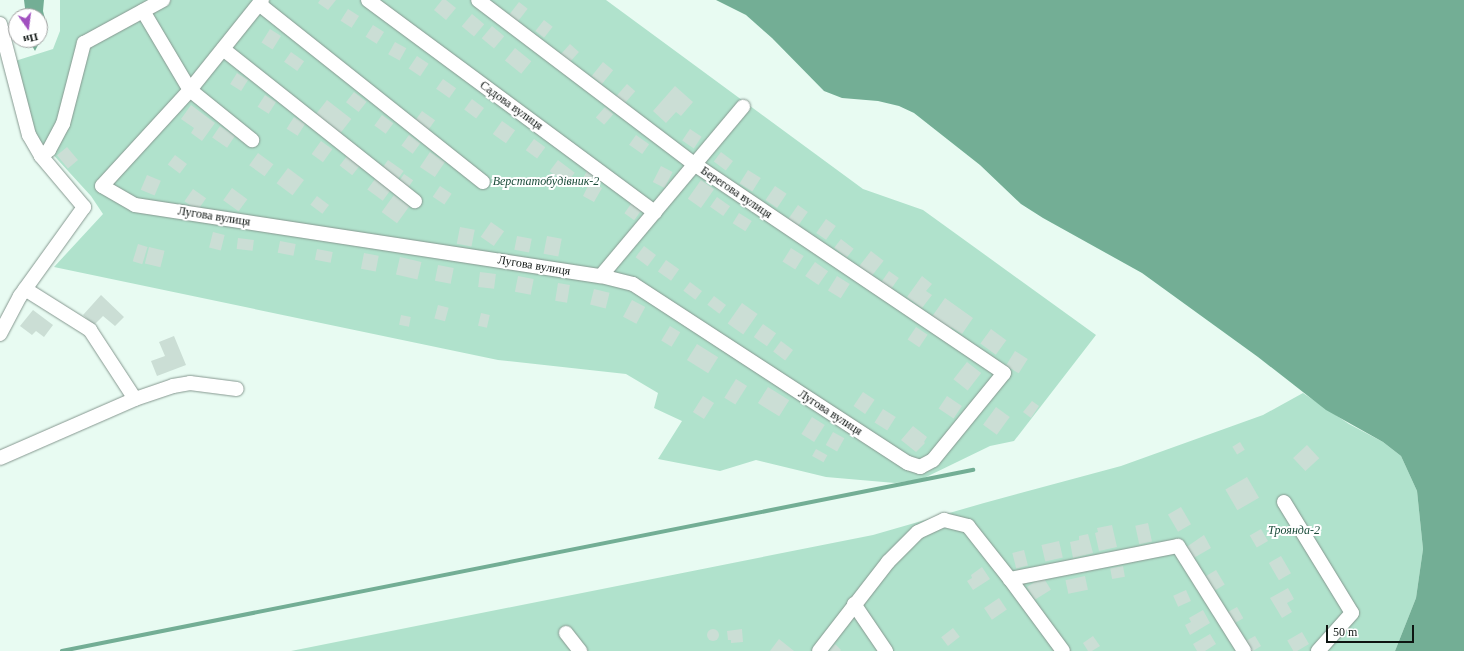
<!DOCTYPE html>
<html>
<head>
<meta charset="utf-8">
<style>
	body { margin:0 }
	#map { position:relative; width:1464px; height:651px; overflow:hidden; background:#e8fbf2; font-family:"Times New Roman",serif }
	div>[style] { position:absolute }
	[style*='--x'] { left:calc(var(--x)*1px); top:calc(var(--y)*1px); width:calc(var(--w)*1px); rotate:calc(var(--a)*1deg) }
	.green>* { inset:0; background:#b0e2cc }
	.water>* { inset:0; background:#73ae95 }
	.stream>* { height:3.5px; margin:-1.75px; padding:0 1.75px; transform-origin:1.75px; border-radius:1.75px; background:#73ae95 }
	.building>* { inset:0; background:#cbded5; transform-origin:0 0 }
	.round { border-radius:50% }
	.roads { filter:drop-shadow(0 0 1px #869890) drop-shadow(0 0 1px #869890) }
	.minor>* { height:14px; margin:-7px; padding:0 7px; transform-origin:7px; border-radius:7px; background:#fff }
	span { translate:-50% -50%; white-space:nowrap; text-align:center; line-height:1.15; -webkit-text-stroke:4px #fff; paint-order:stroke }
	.street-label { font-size:12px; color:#0e1512 }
	.park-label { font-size:12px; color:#1b4c3a; font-style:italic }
	.north { position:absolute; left:8px; top:8px; width:40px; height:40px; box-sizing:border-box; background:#fff; border:1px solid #9fa1a0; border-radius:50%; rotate:166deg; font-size:11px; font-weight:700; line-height:16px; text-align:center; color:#0e1512 }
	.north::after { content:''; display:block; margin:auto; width:14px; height:18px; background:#a150bf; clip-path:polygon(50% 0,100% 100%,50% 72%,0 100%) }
	.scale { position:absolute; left:1326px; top:625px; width:88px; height:18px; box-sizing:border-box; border:2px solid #0e1512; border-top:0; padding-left:5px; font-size:12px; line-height:14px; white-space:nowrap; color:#0e1512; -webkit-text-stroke:3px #fff; paint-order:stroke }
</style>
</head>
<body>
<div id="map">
	<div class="green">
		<div style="clip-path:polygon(60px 0,606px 0,863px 189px,923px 210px,1096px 335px,1014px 441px,990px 446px,922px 479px,895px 483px,826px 477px,756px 460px,720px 471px,658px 459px,682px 421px,654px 408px,658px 393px,626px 374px,498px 360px,54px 267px,103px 214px,91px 196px,36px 136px,12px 62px,53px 49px,60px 31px)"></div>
		<div style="clip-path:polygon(1303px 393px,1349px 424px,1383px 442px,1401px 456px,1417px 491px,1423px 549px,1416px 598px,1395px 651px,291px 651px,873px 535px,984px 503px,1121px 466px,1263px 415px)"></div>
	</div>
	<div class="water">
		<div style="clip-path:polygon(24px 0,44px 0,43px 11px,47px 27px,35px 51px,31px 44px,30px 40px,40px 40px,40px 16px,26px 16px)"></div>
		<div style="clip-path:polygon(716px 0,1464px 0,1464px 651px,1395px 651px,1416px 598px,1423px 549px,1417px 491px,1401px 456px,1383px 442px,1326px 410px,1258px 357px,1142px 273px,1043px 218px,1021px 204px,980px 165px,914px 113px,899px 106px,878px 101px,842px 98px,824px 91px,772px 38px,746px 15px)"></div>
	</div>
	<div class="stream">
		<div style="--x:62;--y:651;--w:929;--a:-11.24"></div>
	</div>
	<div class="building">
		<div style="clip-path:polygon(320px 0,336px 0,328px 10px,318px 3px)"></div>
		<div style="clip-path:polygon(442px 0,446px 0,456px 8px,446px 20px,434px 10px)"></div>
		<div style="left:519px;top:2px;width:11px;height:17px;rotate:38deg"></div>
		<div style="left:348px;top:9px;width:13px;height:14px;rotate:32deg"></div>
		<div style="left:472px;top:14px;width:16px;height:16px;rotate:40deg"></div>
		<div style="left:544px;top:20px;width:11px;height:14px;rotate:38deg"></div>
		<div style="left:373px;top:25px;width:13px;height:14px;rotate:32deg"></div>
		<div style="left:492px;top:26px;width:16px;height:16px;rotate:40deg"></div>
		<div style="left:270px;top:29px;width:13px;height:16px;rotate:32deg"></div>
		<div style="left:395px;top:42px;width:13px;height:14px;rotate:29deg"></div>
		<div style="left:570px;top:44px;width:12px;height:14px;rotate:42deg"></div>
		<div style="left:515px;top:48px;width:21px;height:16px;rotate:39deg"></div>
		<div style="left:291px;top:52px;width:16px;height:12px;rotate:35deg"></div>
		<div style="left:417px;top:56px;width:14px;height:15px;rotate:34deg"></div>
		<div style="left:603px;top:62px;width:13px;height:18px;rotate:39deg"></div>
		<div style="left:237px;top:73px;width:13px;height:13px;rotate:32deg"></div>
		<div style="left:443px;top:79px;width:16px;height:12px;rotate:35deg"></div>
		<div style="left:627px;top:84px;width:11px;height:16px;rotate:41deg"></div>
		<div style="clip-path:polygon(675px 86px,693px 102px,681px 116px,676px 112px,666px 123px,653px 111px)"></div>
		<div style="left:354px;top:92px;width:16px;height:13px;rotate:38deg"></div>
		<div style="left:265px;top:95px;width:13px;height:14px;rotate:32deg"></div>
		<div style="left:472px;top:99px;width:15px;height:13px;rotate:37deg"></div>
		<div style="left:327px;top:100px;width:31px;height:20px;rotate:38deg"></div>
		<div style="clip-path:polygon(191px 105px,215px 123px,202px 141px,191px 133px,194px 128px,181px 119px)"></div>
		<div style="left:605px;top:107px;width:11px;height:14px;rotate:41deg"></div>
		<div style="left:422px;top:111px;width:16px;height:12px;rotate:35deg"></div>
		<div style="left:382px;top:115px;width:14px;height:13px;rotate:36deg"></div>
		<div style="left:294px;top:117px;width:13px;height:14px;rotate:32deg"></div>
		<div style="left:502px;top:121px;width:16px;height:16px;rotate:35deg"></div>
		<div style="left:220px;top:126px;width:18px;height:14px;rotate:34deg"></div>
		<div style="left:690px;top:129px;width:14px;height:14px;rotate:34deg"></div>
		<div style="left:409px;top:135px;width:14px;height:13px;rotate:36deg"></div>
		<div style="left:636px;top:135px;width:16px;height:12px;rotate:35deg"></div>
		<div style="left:534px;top:139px;width:14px;height:14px;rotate:36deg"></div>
		<div style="left:321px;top:141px;width:14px;height:16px;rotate:36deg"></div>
		<div style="left:67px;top:147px;width:17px;height:13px;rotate:50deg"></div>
		<div style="left:430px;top:152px;width:18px;height:18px;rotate:34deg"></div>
		<div style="left:721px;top:152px;width:15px;height:12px;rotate:37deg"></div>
		<div style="left:258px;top:153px;width:19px;height:15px;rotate:36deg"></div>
		<div style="left:175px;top:155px;width:15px;height:12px;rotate:37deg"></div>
		<div style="left:347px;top:156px;width:16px;height:12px;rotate:38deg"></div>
		<div style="left:388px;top:160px;width:19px;height:12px;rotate:35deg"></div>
		<div style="left:558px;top:160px;width:21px;height:14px;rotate:37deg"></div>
		<div style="left:661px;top:166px;width:13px;height:18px;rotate:27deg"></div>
		<div style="left:288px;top:168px;width:20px;height:19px;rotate:37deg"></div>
		<div style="clip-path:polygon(588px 169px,596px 173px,591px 182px,602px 188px,594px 202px,583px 196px,588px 186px,581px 182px)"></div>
		<div style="left:748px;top:170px;width:15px;height:16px;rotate:32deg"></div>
		<div style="left:404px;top:174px;width:11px;height:13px;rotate:34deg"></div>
		<div style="left:147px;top:175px;width:15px;height:16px;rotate:23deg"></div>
		<div style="left:375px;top:179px;width:19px;height:13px;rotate:36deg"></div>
		<div style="left:701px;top:180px;width:16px;height:23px;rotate:35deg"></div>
		<div style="left:440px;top:186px;width:14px;height:13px;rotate:34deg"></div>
		<div style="left:775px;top:186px;width:14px;height:17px;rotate:34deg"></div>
		<div style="left:232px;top:188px;width:19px;height:15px;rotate:36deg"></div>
		<div style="left:193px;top:189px;width:16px;height:15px;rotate:35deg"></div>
		<div style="left:394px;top:195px;width:19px;height:21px;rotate:36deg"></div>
		<div style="left:317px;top:196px;width:15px;height:11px;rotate:37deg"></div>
		<div style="left:717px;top:197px;width:16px;height:12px;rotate:35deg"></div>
		<div style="left:633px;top:201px;width:12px;height:15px;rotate:35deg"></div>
		<div style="left:798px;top:205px;width:12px;height:17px;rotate:35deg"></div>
		<div style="left:739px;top:213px;width:15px;height:12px;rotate:32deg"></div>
		<div style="left:826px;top:219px;width:12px;height:17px;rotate:35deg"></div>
		<div style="left:491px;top:222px;width:16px;height:18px;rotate:35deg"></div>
		<div style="left:460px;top:227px;width:15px;height:17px;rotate:11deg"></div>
		<div style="left:213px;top:232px;width:12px;height:16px;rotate:14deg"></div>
		<div style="left:517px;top:236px;width:15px;height:14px;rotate:11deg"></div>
		<div style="left:547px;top:236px;width:15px;height:18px;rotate:11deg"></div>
		<div style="left:238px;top:238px;width:16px;height:11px;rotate:7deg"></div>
		<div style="left:841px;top:239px;width:16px;height:11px;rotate:38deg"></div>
		<div style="left:280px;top:241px;width:16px;height:12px;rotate:11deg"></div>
		<div style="left:138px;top:244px;width:10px;height:18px;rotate:17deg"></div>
		<div style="left:644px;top:246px;width:15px;height:14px;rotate:37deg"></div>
		<div style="left:149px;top:247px;width:16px;height:17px;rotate:14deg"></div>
		<div style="left:791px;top:248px;width:15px;height:16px;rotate:32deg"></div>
		<div style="left:317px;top:249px;width:16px;height:11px;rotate:11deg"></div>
		<div style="left:871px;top:251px;width:16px;height:19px;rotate:38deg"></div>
		<div style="left:364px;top:253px;width:15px;height:16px;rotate:11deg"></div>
		<div style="left:400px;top:257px;width:22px;height:18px;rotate:13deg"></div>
		<div style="left:666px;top:260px;width:16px;height:14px;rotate:35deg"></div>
		<div style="left:815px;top:262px;width:16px;height:17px;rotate:35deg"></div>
		<div style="left:438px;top:265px;width:16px;height:16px;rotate:11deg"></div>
		<div style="left:889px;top:271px;width:12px;height:13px;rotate:35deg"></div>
		<div style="left:480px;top:272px;width:16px;height:15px;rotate:7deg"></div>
		<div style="left:518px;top:276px;width:16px;height:16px;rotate:11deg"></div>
		<div style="left:837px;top:276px;width:15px;height:17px;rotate:32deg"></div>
		<div style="clip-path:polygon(922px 276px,932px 284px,926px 291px,932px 295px,922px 308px,907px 297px)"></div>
		<div style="left:690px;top:282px;width:15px;height:11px;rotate:37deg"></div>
		<div style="left:558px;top:283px;width:12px;height:18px;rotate:9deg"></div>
		<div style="left:594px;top:289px;width:16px;height:16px;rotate:14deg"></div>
		<div style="clip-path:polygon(101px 295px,124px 317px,115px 326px,103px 316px,94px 325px,83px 315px)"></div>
		<div style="left:714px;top:296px;width:15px;height:11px;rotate:37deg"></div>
		<div style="clip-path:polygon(945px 298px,973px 318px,962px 334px,951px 327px,949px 330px,931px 318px)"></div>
		<div style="left:632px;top:300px;width:15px;height:19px;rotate:28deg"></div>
		<div style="left:742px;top:303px;width:19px;height:25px;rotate:35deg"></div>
		<div style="left:438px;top:305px;width:11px;height:14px;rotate:15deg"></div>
		<div style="clip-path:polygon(33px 310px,53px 325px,44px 337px,36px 331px,32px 335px,20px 326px)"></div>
		<div style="left:481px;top:313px;width:9px;height:13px;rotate:13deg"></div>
		<div style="left:401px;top:315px;width:10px;height:10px;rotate:11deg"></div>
		<div style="left:763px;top:324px;width:16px;height:16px;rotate:35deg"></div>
		<div style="left:670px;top:326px;width:12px;height:17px;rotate:31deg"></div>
		<div style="left:916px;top:327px;width:14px;height:15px;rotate:34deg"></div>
		<div style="left:991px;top:329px;width:19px;height:18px;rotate:36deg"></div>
		<div style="clip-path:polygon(174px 336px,186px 365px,157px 376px,151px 361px,165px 356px,159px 342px)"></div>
		<div style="left:781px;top:341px;width:15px;height:13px;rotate:37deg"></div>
		<div style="left:697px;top:344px;width:25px;height:19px;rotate:32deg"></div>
		<div style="left:1015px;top:351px;width:15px;height:17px;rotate:32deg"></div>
		<div style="left:967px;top:362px;width:18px;height:22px;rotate:38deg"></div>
		<div style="left:736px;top:379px;width:13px;height:22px;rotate:32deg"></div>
		<div style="left:768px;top:387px;width:25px;height:19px;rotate:32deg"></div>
		<div style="left:863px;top:392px;width:14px;height:17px;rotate:34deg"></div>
		<div style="left:703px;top:396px;width:13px;height:19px;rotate:32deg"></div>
		<div style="left:947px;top:396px;width:18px;height:15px;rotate:34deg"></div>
		<div style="clip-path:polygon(1032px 401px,1039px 406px,1031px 418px,1023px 412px)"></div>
		<div style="left:996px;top:407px;width:17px;height:22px;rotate:36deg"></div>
		<div style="left:883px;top:409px;width:15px;height:16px;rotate:32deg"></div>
		<div style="left:812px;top:417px;width:15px;height:20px;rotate:32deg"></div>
		<div style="clip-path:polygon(913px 426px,927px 437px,924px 442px,925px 443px,916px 452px,901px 440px)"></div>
		<div style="left:833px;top:432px;width:13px;height:15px;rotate:29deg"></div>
		<div style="left:1240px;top:442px;width:9px;height:9px;rotate:58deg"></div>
		<div style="left:1307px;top:445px;width:18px;height:19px;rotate:47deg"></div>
		<div style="left:816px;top:449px;width:13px;height:8px;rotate:29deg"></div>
		<div style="left:1247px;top:477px;width:24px;height:25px;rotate:60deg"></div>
		<div style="left:1181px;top:507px;width:20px;height:15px;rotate:60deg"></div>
		<div style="left:1148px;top:523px;width:19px;height:13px;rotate:78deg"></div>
		<div style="clip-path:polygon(1112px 525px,1117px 547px,1099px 551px,1095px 533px,1098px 532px,1097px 528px)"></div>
		<div style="left:1261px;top:529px;width:14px;height:13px;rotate:60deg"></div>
		<div style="clip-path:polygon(1088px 534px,1093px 553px,1073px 558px,1070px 542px,1079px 540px,1079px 536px)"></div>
		<div style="clip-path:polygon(1204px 535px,1211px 548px,1192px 559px,1185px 548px)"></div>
		<div style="left:1059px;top:541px;width:17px;height:18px;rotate:77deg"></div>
		<div style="left:1024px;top:550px;width:16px;height:12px;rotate:76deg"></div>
		<div style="left:1281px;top:556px;width:20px;height:14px;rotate:60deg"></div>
		<div style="left:1123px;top:566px;width:11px;height:13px;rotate:80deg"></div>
		<div style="clip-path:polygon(982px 567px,990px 579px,973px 590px,967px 581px,972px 578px,971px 575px)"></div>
		<div style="left:1216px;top:570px;width:17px;height:12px;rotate:59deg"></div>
		<div style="left:1085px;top:576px;width:14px;height:20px;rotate:78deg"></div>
		<div style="left:1043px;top:577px;width:15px;height:19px;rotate:58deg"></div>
		<div style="clip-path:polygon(1288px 588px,1294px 599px,1287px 603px,1292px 612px,1282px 618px,1270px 598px)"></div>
		<div style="left:1186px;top:590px;width:12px;height:14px;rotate:66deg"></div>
		<div style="left:999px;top:598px;width:14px;height:18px;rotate:56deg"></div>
		<div style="left:1237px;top:607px;width:13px;height:15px;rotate:61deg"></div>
		<div style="clip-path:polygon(1203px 610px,1210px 623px,1190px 635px,1185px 625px,1191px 622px,1189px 618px)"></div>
		<div style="left:953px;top:628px;width:11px;height:15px;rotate:52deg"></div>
		<div class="round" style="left:707px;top:629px;width:12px;height:12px"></div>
		<div style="clip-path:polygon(742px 629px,743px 642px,731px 643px,731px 640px,728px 640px,727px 631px)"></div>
		<div style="left:1302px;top:632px;width:14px;height:17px;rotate:60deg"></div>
		<div style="clip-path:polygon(1210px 634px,1216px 644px,1205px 651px,1197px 651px,1193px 644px)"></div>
		<div style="clip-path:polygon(1093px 636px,1100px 646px,1092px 651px,1088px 651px,1083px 643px)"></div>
		<div style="clip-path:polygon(1255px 636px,1261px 646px,1253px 651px,1244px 651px,1240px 644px)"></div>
		<div style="clip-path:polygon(779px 639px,794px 651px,770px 651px)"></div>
		<div style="clip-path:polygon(835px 644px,841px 650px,840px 651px,829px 651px)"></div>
	</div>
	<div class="roads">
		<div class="minor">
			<div style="--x:262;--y:0;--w:115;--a:128.7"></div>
			<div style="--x:190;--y:90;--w:130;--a:132.5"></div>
			<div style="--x:102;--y:186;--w:38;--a:30"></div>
			<div style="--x:135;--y:205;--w:471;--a:8.7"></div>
			<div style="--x:601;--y:276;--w:33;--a:14"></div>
			<div style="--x:633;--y:284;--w:328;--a:33.1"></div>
			<div style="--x:908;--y:463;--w:13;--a:18"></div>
			<div style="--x:920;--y:467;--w:15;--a:-28"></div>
			<div style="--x:933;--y:460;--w:112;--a:-50.8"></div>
			<div style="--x:1004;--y:373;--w:374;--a:-146"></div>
			<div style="--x:694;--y:164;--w:271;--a:-142.8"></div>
			<div style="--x:368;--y:0;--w:357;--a:36.5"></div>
			<div style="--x:259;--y:4;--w:286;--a:38.5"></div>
			<div style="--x:143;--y:11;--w:92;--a:59.3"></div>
			<div style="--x:190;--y:90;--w:80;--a:38.9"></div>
			<div style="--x:0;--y:24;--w:115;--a:75.4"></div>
			<div style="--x:29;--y:135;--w:24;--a:60"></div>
			<div style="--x:41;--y:156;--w:67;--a:49.9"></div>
			<div style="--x:84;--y:207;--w:110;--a:125.7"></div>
			<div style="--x:20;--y:296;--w:43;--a:117.8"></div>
			<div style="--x:223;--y:49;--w:245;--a:38.4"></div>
			<div style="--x:41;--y:156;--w:10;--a:-37"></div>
			<div style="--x:49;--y:150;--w:30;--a:-62"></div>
			<div style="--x:63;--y:124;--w:84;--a:-75.5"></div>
			<div style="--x:84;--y:43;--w:90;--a:-28.6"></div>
			<div style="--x:601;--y:276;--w:221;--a:-50"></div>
			<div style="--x:25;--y:289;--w:77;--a:32.2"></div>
			<div style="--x:90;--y:330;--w:82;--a:56.9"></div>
			<div style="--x:135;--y:399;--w:40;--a:-18.9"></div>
			<div style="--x:173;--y:386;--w:17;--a:-10"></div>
			<div style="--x:190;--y:383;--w:47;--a:7.3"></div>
			<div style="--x:0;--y:458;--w:147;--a:-23.6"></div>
			<div style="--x:1284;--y:502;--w:130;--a:58.5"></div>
			<div style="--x:1352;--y:613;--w:51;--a:131.8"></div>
			<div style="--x:1010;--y:579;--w:171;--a:-11.1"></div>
			<div style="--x:1178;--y:546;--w:124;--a:57.8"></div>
			<div style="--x:854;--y:604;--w:57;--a:55.8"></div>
			<div style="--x:566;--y:633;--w:23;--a:52"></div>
			<div style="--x:819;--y:651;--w:113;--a:-52.2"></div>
			<div style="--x:888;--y:562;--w:42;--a:-45"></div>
			<div style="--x:918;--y:532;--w:29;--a:-25"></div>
			<div style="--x:944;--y:520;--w:25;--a:14"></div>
			<div style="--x:968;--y:526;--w:68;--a:51.6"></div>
			<div style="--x:1010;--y:579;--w:89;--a:53.6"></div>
		</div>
	</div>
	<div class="street-label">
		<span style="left:511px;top:106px;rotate:36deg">Садова вулиця</span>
		<span style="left:736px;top:193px;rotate:34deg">Берегова вулиця</span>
		<span style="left:214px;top:217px;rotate:9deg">Лугова вулиця</span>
		<span style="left:534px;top:266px;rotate:9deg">Лугова вулиця</span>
		<span style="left:830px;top:413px;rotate:33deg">Лугова вулиця</span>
	</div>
	<div class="park-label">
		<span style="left:546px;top:182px">Верстатобудівник-2</span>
		<span style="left:1294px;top:531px">Троянда-2</span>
	</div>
	<div class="north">Пн</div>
	<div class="scale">50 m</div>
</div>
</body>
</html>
